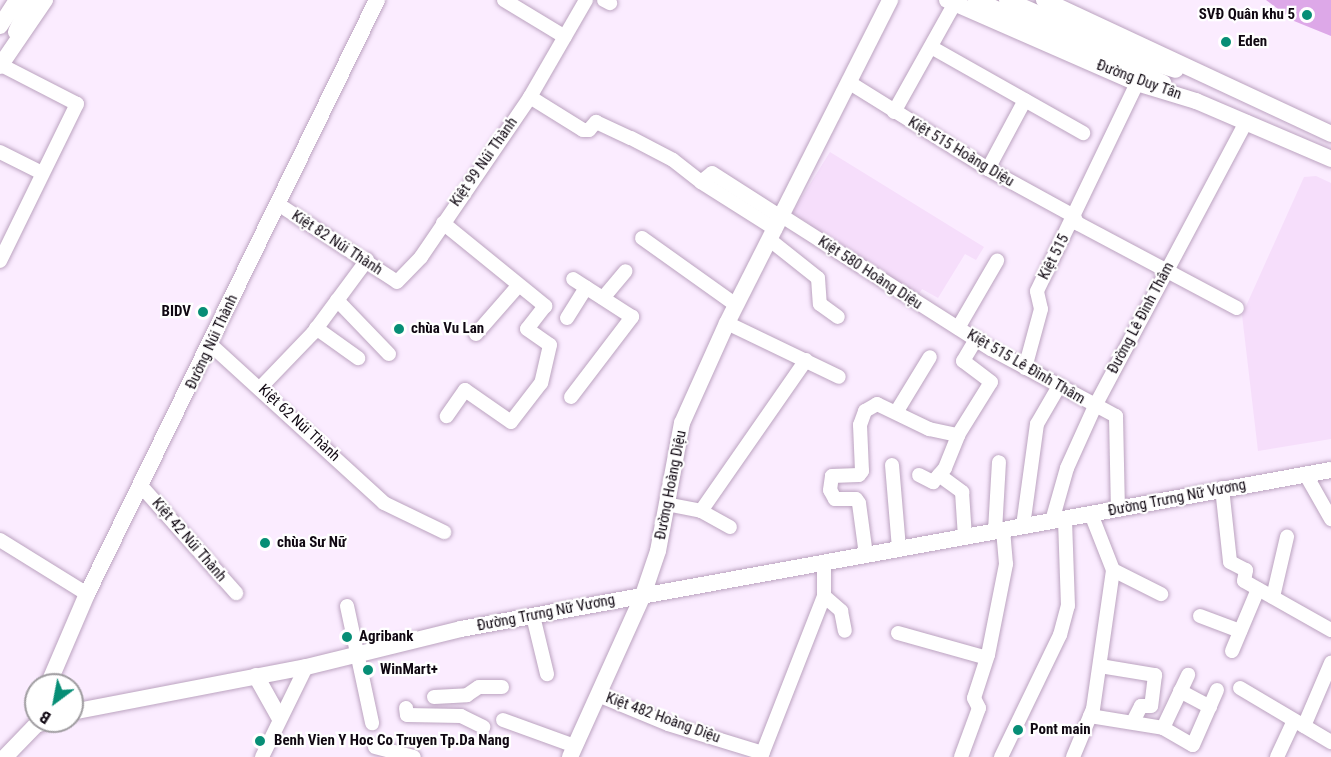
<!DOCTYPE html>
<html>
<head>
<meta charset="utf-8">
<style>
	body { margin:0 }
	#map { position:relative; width:1331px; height:757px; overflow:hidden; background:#fbecff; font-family:"Roboto Condensed",sans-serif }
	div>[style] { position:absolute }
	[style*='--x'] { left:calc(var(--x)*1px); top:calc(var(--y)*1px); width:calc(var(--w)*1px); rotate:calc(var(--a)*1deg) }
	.built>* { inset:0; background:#f6defb }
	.green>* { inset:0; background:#dda8e8 }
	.roads { filter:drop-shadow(0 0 2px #bba3c0) drop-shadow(0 0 2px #bba3c0) }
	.minor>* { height:14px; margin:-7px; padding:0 7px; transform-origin:7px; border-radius:7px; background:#fff }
	.major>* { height:16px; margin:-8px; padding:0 8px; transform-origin:8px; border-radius:8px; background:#fff }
	.dots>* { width:16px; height:16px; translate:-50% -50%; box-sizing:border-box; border:3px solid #fff; border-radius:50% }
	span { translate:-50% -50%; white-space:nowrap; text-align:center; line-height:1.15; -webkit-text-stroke:4.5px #fff; paint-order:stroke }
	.poi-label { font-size:15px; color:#100812; font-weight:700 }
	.right { translate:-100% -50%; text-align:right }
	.left { translate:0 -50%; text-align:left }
	.street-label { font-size:15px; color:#100812 }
	.north { position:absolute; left:24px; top:673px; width:60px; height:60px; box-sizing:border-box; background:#fff; border:2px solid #9f9ca0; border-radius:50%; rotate:212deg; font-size:16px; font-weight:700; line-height:24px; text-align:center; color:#100812 }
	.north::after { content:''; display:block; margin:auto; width:21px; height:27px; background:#078e76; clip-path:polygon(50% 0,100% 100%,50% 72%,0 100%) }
</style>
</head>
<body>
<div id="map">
	<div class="built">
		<div style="clip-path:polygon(830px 152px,984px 247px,976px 260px,965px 254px,938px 298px,922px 289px,917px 297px,807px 229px,810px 224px,792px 213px)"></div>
		<div style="clip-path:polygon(1316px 176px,1331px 183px,1331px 439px,1258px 451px,1242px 315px,1304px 177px)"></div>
	</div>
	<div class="green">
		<div style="clip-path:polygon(1266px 0,1331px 0,1331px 36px,1294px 21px)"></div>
	</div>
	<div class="roads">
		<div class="minor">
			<div style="--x:504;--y:0;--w:71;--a:31.2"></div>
			<div style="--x:604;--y:0;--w:7;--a:27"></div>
			<div style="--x:931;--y:47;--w:175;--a:29.5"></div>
			<div style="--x:850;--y:83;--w:163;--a:31.9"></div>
			<div style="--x:988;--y:169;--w:98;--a:28.7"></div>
			<div style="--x:530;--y:97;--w:62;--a:31.9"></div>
			<div style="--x:583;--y:130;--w:6;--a:0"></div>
			<div style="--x:589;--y:130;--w:11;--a:-49"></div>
			<div style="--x:596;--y:122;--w:38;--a:25"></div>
			<div style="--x:631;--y:138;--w:47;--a:27.6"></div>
			<div style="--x:673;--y:160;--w:36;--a:38"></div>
			<div style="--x:701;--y:182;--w:14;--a:-39"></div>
			<div style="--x:712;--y:173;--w:82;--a:32.5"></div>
			<div style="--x:894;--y:112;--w:125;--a:-60.8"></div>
			<div style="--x:0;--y:152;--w:47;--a:26.6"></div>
			<div style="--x:988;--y:169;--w:78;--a:-61.8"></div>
			<div style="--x:701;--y:182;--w:88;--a:32.4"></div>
			<div style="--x:278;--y:204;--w:142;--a:33.2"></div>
			<div style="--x:397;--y:282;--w:35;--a:-46"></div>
			<div style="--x:421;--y:257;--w:194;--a:-55.7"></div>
			<div style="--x:530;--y:97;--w:112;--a:-60"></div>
			<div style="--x:782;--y:216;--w:248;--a:32.5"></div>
			<div style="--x:991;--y:349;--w:142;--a:28.2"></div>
			<div style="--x:1116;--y:416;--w:93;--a:88.8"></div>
			<div style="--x:1074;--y:216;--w:8;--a:67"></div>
			<div style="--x:1077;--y:223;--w:181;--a:28"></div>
			<div style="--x:443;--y:223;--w:132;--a:39.1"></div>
			<div style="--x:545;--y:306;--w:29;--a:128"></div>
			<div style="--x:527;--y:329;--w:28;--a:35"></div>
			<div style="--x:550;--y:345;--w:39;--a:103"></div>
			<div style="--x:541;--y:383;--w:49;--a:127.6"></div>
			<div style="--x:511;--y:422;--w:56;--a:-145.2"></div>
			<div style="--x:465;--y:390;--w:32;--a:125"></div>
			<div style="--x:642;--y:238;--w:115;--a:35.5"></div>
			<div style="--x:770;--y:240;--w:61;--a:38.4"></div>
			<div style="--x:818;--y:278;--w:26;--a:86"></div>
			<div style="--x:820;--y:304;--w:22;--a:36"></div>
			<div style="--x:0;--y:261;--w:175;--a:-63.9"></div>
			<div style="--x:77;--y:104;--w:85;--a:-152.8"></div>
			<div style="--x:603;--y:298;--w:35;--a:-50"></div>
			<div style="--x:337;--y:300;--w:75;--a:46.1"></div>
			<div style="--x:567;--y:318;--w:36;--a:-58"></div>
			<div style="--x:727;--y:323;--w:124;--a:25.7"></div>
			<div style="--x:316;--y:328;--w:52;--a:35.5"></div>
			<div style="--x:958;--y:328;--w:78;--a:-59.8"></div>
			<div style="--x:476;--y:334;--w:64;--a:-48.8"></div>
			<div style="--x:211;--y:345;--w:234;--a:42.4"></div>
			<div style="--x:384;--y:503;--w:67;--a:25.8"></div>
			<div style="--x:1025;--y:368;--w:61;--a:-74.8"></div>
			<div style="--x:1041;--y:309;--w:18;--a:-103"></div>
			<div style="--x:1037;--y:291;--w:231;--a:-64.3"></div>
			<div style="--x:261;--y:387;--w:75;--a:-46.1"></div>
			<div style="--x:313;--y:333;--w:91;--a:-53.5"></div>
			<div style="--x:571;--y:397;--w:101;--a:-52.7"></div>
			<div style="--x:632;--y:317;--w:70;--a:-147.2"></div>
			<div style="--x:897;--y:411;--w:63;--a:-58.6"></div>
			<div style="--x:892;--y:465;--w:84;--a:85.2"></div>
			<div style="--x:919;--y:475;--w:16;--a:27"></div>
			<div style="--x:933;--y:482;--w:18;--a:-49"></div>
			<div style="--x:945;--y:468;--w:35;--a:-68"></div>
			<div style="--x:958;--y:435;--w:62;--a:-58.1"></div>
			<div style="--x:991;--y:382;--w:35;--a:-143"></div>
			<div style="--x:963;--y:361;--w:26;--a:-59"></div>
			<div style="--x:939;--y:475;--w:29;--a:36"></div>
			<div style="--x:962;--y:492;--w:45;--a:86.2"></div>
			<div style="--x:1306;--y:475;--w:51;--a:60.4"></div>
			<div style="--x:142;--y:487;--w:142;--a:48.4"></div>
			<div style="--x:1222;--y:488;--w:74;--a:83.8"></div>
			<div style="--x:1230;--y:562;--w:18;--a:27"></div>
			<div style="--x:1246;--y:570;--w:11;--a:100"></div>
			<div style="--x:1244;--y:581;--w:100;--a:29.4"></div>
			<div style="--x:666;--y:504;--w:36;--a:11"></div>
			<div style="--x:701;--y:511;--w:33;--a:29"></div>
			<div style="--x:701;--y:511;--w:184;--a:-55.2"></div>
			<div style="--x:1052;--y:521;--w:55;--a:-74.2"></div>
			<div style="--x:1067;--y:468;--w:68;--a:-65.7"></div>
			<div style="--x:1095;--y:406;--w:322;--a:-62"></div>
			<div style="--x:1023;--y:526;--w:103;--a:-82.2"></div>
			<div style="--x:1037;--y:424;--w:44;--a:-59.9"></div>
			<div style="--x:995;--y:531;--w:69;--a:-86.7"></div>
			<div style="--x:0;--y:540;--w:102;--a:31.8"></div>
			<div style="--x:866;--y:555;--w:52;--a:-97.7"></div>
			<div style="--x:859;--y:503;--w:5;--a:-127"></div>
			<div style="--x:856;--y:499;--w:21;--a:180"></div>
			<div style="--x:835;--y:499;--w:10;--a:-119"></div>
			<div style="--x:830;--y:490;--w:14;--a:-82"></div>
			<div style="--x:832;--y:476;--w:27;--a:-2"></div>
			<div style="--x:859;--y:475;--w:5;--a:-53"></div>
			<div style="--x:862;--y:471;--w:46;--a:-92.5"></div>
			<div style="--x:860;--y:425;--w:15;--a:-70"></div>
			<div style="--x:865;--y:411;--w:14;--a:-30"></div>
			<div style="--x:877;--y:404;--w:58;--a:25.7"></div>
			<div style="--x:929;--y:429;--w:30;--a:12"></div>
			<div style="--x:1113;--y:570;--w:54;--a:26.6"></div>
			<div style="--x:824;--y:596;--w:23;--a:41"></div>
			<div style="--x:841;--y:611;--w:20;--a:79"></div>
			<div style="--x:1273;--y:597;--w:62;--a:-76.9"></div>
			<div style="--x:347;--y:606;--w:120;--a:77.9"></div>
			<div style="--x:533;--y:616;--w:60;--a:76.4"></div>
			<div style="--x:1200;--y:616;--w:43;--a:20.6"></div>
			<div style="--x:898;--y:633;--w:89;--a:15.6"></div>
			<div style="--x:984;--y:657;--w:4;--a:-27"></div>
			<div style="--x:988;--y:655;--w:93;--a:-78.8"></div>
			<div style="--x:1006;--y:564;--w:34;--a:-95"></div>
			<div style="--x:1232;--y:651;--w:67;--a:-67.2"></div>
			<div style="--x:1100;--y:666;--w:56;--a:9.3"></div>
			<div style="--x:1155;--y:675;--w:31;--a:97"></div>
			<div style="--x:1151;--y:706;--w:10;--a:180"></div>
			<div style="--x:1141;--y:706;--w:18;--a:117"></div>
			<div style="--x:1240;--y:688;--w:106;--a:30.7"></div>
			<div style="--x:1180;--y:691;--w:34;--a:28"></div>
			<div style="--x:598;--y:695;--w:76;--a:22.5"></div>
			<div style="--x:668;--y:724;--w:99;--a:17"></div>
			<div style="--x:434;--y:697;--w:33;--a:-3"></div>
			<div style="--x:467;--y:695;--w:14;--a:-34"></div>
			<div style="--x:479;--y:687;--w:23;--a:0"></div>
			<div style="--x:406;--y:708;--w:7;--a:82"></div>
			<div style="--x:407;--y:715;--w:54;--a:1.1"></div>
			<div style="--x:461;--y:716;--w:25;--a:26"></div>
			<div style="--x:1090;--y:716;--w:74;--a:9.3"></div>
			<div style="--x:1163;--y:728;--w:34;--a:30"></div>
			<div style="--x:1193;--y:745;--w:60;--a:-66.4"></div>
			<div style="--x:503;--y:720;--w:77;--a:19.9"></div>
			<div style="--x:1304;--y:726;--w:69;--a:-66.8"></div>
			<div style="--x:1163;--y:728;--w:59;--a:-64.7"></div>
			<div style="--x:375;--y:747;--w:40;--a:14.4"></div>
			<div style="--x:262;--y:757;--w:100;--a:-63.9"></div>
			<div style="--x:761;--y:757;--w:173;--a:-68.6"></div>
			<div style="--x:824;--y:596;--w:34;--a:-90"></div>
			<div style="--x:961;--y:757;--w:52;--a:-69.8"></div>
			<div style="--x:979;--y:708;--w:11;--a:-117"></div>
			<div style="--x:974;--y:698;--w:45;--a:-72"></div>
			<div style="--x:1001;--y:757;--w:136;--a:-64.2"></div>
			<div style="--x:1060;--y:635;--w:30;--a:-75"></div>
			<div style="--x:1068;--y:606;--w:88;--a:-92"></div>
			<div style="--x:1073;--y:757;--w:52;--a:-67.4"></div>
			<div style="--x:1093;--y:709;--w:140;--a:-81.8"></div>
			<div style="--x:1113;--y:570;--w:60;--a:-111.4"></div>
			<div style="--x:1277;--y:757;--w:40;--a:-65"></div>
		</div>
		<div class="major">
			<div style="--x:947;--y:0;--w:207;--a:23.6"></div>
			<div style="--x:1137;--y:83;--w:62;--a:17"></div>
			<div style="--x:1196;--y:101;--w:147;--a:23.2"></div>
			<div style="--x:976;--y:0;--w:205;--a:23.9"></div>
			<div style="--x:1007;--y:0;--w:153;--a:23.5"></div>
			<div style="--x:1147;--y:61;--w:30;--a:17"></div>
			<div style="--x:1044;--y:0;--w:317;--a:25"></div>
			<div style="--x:0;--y:26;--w:31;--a:-57"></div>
			<div style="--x:16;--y:32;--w:35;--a:-65"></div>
			<div style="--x:0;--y:66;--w:80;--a:-55.7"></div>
			<div style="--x:256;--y:676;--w:47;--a:60.7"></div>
			<div style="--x:48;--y:685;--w:99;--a:-66.8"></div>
			<div style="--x:87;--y:594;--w:661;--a:-63.98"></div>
			<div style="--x:72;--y:712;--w:238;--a:-10.9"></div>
			<div style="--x:306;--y:667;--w:160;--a:-13.8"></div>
			<div style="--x:461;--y:629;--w:884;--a:-10.36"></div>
			<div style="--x:5;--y:757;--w:45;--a:-45.9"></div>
			<div style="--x:36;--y:725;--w:13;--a:-18"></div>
			<div style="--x:570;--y:757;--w:178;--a:-65.7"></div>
			<div style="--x:643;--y:595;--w:46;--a:-71.2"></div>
			<div style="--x:658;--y:551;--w:130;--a:-79.4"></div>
			<div style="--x:682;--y:423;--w:110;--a:-65.8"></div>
			<div style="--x:727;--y:323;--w:362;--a:-63.2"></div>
		</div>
	</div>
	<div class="dots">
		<div style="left:1307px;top:15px;background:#078e76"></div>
		<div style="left:1226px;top:42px;background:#078e76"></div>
		<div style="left:203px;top:312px;background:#078e76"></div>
		<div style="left:399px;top:329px;background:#078e76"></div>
		<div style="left:265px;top:543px;background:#078e76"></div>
		<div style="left:347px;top:637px;background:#078e76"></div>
		<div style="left:368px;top:670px;background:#078e76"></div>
		<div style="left:1018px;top:730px;background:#078e76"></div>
		<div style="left:260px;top:741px;background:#078e76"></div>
	</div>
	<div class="poi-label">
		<span class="right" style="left:1295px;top:15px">SVĐ Quân khu 5</span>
		<span class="left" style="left:1238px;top:42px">Eden</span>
		<span class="right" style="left:191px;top:312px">BIDV</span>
		<span class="left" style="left:411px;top:329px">chùa Vu Lan</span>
		<span class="left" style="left:277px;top:543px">chùa Sư Nữ</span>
		<span class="left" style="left:359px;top:637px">Agribank</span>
		<span class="left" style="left:380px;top:670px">WinMart+</span>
		<span class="left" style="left:1030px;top:730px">Pont main</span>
		<span class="left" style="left:274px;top:741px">Benh Vien Y Hoc Co Truyen Tp.Da Nang</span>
	</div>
	<div class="street-label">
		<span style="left:1139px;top:80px;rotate:20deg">Đường Duy Tân</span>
		<span style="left:961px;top:152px;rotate:31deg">Kiệt 515 Hoàng Diệu</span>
		<span style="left:484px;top:162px;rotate:-55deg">Kiệt 99 Núi Thành</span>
		<span style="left:337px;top:243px;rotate:33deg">Kiệt 82 Núi Thành</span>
		<span style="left:1054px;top:257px;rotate:-63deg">Kiệt 515</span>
		<span style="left:870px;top:273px;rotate:33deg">Kiệt 580 Hoàng Diệu</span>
		<span style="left:1141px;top:318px;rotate:-62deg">Đường Lê Đình Thâm</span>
		<span style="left:212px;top:342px;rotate:-65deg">Đường Núi Thành</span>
		<span style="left:1026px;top:367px;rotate:30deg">Kiệt 515 Lê Đình Thâm</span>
		<span style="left:299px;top:423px;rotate:43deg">Kiệt 62 Núi Thành</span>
		<span style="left:671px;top:485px;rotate:-79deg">Đường Hoàng Diệu</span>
		<span style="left:1177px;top:498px;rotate:-11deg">Đường Trưng Nữ Vương</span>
		<span style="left:189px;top:540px;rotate:49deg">Kiệt 42 Núi Thành</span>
		<span style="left:546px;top:613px;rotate:-11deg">Đường Trưng Nữ Vương</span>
		<span style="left:663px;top:718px;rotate:20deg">Kiệt 482 Hoàng Diệu</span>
	</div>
	<div class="north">B</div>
</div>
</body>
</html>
